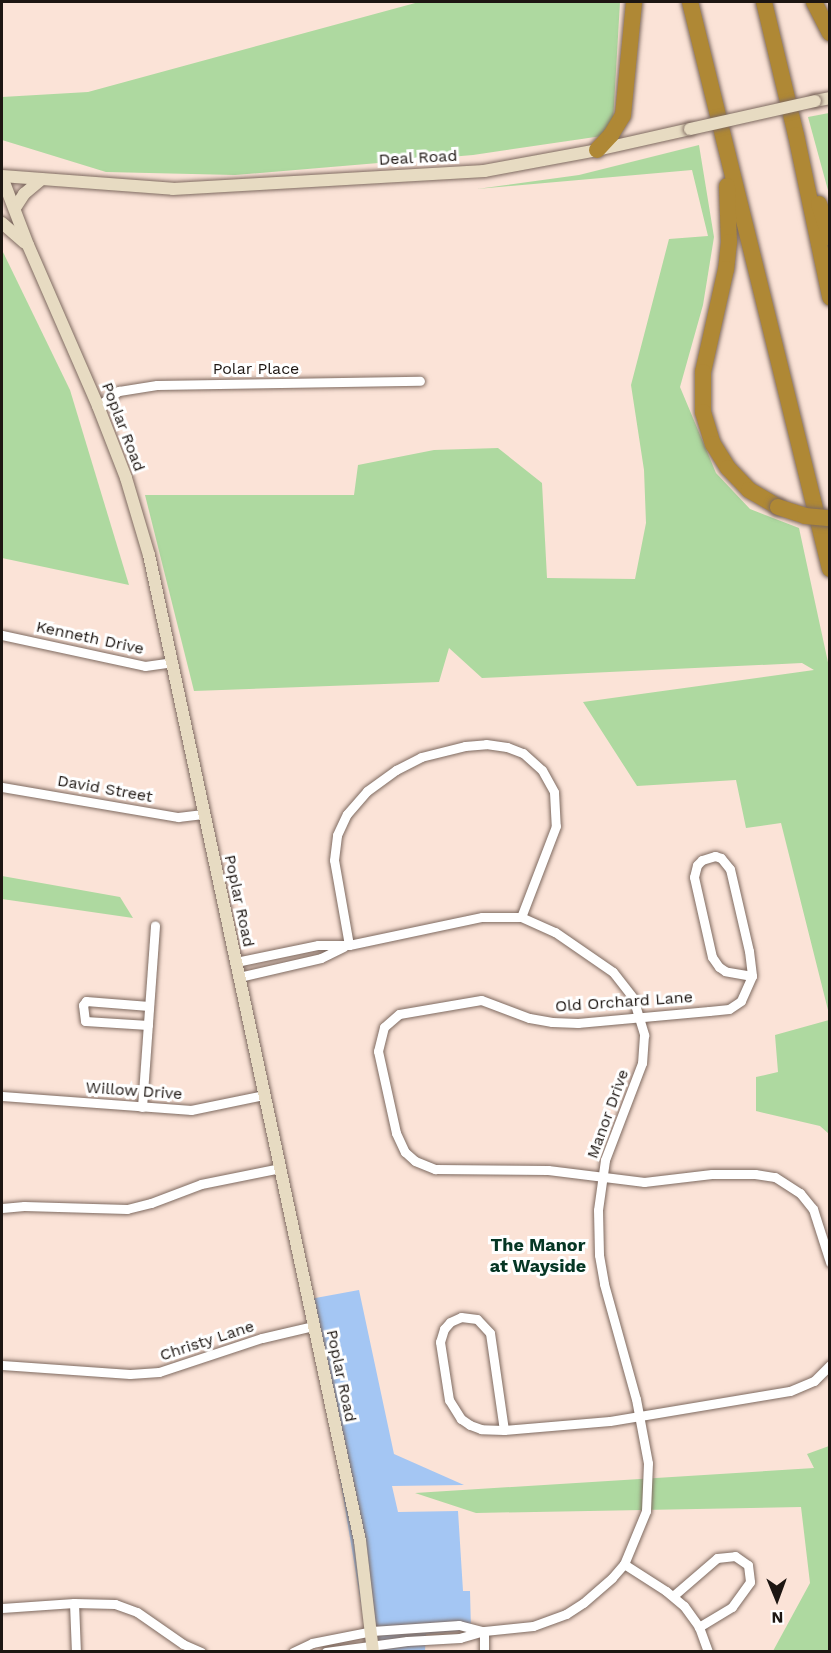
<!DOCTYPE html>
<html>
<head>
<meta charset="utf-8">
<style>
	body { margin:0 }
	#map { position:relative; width:831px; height:1653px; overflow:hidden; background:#fbe3d7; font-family:"Work Sans",sans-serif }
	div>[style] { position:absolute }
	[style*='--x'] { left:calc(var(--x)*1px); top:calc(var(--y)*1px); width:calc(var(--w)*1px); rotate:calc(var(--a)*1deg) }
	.green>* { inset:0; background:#aed9a0 }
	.water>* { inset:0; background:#a4c6f3 }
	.roads { filter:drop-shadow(0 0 2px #7e6a60) drop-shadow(0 0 2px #7e6a60) }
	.street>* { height:9px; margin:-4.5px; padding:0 4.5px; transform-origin:4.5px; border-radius:4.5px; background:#fff }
	.secondary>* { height:12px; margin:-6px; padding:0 6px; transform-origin:6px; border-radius:6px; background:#e7dbc2 }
	.highway>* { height:16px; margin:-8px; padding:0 8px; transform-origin:8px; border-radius:8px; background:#af8835 }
	.bridges { filter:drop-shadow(0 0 2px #7e6a60) drop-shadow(0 0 2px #7e6a60) }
	.secondary-bridge>* { height:12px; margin:-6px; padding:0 6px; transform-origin:6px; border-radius:6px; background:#e7dbc2 }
	.highway-bridge>* { height:16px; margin:-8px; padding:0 8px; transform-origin:8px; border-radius:8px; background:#af8835 }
	span { translate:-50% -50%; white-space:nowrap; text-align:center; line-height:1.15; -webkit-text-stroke:6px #fff; paint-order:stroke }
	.street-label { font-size:16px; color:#1d1612 }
	.neighbourhood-label { font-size:18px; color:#053624; font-weight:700 }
	.frame { position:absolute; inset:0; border:3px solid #1d1612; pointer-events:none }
	.north { position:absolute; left:747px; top:1569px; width:60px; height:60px; -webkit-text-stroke:4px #fff; paint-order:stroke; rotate:179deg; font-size:16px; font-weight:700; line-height:24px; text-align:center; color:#1d1612 }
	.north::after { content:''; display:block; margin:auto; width:21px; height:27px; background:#1d1612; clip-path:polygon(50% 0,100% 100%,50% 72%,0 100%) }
</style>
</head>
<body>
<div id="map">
	<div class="green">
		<div style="clip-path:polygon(419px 2px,620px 2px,613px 122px,602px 136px,473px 155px,235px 175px,106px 172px,2px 140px,2px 97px,88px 92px)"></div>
		<div style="clip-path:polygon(829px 113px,830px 113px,829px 194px,808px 117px)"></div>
		<div style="clip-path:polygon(699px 145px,714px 237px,703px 305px,680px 387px,716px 473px,750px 509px,799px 528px,829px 667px,829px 1014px,781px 823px,746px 828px,736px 780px,637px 786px,583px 702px,814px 670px,802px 663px,482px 678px,449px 648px,439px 682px,194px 691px,145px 495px,354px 495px,358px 465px,434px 450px,498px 448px,542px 483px,547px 578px,635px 579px,646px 523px,644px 470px,631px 385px,669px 239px,708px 236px,692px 170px,477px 189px,579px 175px)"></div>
		<div style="clip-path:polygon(2px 250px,70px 390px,129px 585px,2px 558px)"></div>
		<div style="clip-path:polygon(2px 876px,120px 897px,133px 918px,2px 899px)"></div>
		<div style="clip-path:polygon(829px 1020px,829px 1134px,820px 1126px,756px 1111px,756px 1077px,778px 1072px,775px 1035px)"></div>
		<div style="clip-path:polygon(829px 1446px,829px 1651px,773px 1651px,810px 1583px,801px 1507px,476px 1513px,415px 1493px,814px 1468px,807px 1454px)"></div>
	</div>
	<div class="water">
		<div style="clip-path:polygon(359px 1290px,394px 1454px,464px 1485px,392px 1486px,398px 1512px,458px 1511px,463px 1591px,470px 1591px,471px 1630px,426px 1634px,425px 1651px,369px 1651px,310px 1299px)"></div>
	</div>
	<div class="roads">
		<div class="street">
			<div style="--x:98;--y:406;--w:26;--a:-36"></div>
			<div style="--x:119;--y:391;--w:38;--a:-9"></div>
			<div style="--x:157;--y:385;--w:263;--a:-0.9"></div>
			<div style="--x:2;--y:635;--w:146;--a:12.2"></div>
			<div style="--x:145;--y:666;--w:27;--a:-8"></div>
			<div style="--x:2;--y:787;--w:179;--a:9.7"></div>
			<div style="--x:178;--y:817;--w:25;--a:-7"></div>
			<div style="--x:715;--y:856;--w:6;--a:18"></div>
			<div style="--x:721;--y:858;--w:14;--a:51"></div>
			<div style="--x:730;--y:869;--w:84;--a:77"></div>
			<div style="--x:749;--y:951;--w:25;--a:83"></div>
			<div style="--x:752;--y:976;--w:27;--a:-170"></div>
			<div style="--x:725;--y:971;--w:7;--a:-146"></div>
			<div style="--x:719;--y:967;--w:12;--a:-125"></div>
			<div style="--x:712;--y:957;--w:82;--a:-102.7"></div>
			<div style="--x:694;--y:877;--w:12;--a:-76"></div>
			<div style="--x:697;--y:865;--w:7;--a:-45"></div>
			<div style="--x:702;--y:860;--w:14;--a:-17"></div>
			<div style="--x:349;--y:945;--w:86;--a:-100"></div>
			<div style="--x:334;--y:860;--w:25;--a:-83"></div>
			<div style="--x:337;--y:835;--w:23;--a:-65"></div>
			<div style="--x:347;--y:814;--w:30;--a:-49"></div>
			<div style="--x:367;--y:791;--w:36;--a:-36"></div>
			<div style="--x:396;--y:770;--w:28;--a:-27"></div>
			<div style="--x:421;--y:757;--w:45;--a:-14"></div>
			<div style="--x:465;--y:746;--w:21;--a:-5"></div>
			<div style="--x:486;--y:744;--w:21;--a:8"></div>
			<div style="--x:507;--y:747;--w:17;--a:21"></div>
			<div style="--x:523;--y:753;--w:25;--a:42"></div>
			<div style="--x:542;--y:770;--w:25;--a:61"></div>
			<div style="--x:554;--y:792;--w:34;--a:87"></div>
			<div style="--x:556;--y:826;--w:97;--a:111"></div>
			<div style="--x:236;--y:962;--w:84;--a:-11.7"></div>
			<div style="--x:318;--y:945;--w:31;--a:0"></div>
			<div style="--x:349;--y:945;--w:136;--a:-11.9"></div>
			<div style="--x:482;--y:917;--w:39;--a:0"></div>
			<div style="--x:521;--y:917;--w:37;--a:24"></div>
			<div style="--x:555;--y:932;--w:70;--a:34.6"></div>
			<div style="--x:613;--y:972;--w:33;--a:52"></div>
			<div style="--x:633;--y:998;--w:39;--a:73"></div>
			<div style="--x:644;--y:1035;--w:28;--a:94"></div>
			<div style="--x:642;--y:1063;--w:104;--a:110.9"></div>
			<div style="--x:605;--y:1160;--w:50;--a:98"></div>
			<div style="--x:598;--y:1210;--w:45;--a:88.7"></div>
			<div style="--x:599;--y:1255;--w:29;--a:80"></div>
			<div style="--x:604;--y:1284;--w:119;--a:74.5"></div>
			<div style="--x:636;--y:1399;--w:65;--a:79.4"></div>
			<div style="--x:648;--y:1463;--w:48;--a:92.4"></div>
			<div style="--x:646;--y:1511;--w:57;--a:112.5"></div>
			<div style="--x:624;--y:1564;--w:18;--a:131"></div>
			<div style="--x:612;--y:1578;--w:38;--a:139"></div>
			<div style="--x:583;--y:1603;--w:20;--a:147"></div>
			<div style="--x:566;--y:1614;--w:35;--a:160"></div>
			<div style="--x:533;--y:1626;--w:49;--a:174.2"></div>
			<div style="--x:484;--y:1631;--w:25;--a:164"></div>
			<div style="--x:460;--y:1638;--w:53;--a:176.8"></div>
			<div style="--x:407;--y:1641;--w:82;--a:172.3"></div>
			<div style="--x:752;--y:976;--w:27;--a:114"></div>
			<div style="--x:741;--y:1001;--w:14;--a:146"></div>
			<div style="--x:729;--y:1009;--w:20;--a:174"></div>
			<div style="--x:709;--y:1011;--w:132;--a:174.8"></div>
			<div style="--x:578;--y:1023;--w:26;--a:-178"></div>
			<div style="--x:552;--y:1022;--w:23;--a:-170"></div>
			<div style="--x:529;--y:1018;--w:51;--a:-159.4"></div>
			<div style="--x:481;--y:1000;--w:83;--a:170.3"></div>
			<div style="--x:399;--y:1014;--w:20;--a:139"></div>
			<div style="--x:384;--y:1027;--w:25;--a:104"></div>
			<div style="--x:378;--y:1051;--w:84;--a:77.6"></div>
			<div style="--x:396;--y:1133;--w:21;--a:65"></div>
			<div style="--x:405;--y:1152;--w:13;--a:42"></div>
			<div style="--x:415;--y:1161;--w:22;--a:22"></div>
			<div style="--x:435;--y:1169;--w:113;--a:0.5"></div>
			<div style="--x:548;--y:1170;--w:97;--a:7.1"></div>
			<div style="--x:644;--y:1182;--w:68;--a:-6.7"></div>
			<div style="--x:712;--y:1174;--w:43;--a:0"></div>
			<div style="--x:755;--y:1174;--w:20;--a:9"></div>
			<div style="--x:775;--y:1177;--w:30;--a:33"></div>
			<div style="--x:800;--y:1193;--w:21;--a:51"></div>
			<div style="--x:813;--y:1209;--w:56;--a:72.2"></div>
			<div style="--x:239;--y:977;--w:84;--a:-13"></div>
			<div style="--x:321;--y:958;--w:25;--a:-26"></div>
			<div style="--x:148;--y:1025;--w:63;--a:-176.4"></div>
			<div style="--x:85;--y:1021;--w:16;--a:-97"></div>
			<div style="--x:83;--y:1005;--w:5;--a:-53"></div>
			<div style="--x:86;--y:1001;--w:63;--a:4.5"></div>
			<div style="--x:2;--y:1096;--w:190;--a:4.2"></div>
			<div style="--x:191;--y:1110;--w:75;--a:-11.6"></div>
			<div style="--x:142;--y:1107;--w:182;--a:-85.9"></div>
			<div style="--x:2;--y:1208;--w:22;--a:-5"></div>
			<div style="--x:24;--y:1206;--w:103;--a:1.7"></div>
			<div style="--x:127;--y:1209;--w:25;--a:-14"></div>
			<div style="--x:151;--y:1203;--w:53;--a:-20.8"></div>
			<div style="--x:201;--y:1184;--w:81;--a:-11.4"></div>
			<div style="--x:461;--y:1317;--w:16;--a:7"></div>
			<div style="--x:477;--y:1319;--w:19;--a:47"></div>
			<div style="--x:490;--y:1333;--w:98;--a:81.8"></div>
			<div style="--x:504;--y:1430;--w:23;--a:-178"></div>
			<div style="--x:481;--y:1429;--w:12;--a:-160"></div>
			<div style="--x:470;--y:1425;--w:11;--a:-146"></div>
			<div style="--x:461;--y:1419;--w:22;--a:-122"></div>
			<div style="--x:449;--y:1400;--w:59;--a:-98.8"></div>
			<div style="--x:440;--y:1342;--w:14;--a:-73"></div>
			<div style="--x:444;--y:1329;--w:9;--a:-49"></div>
			<div style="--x:450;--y:1322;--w:12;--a:-24"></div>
			<div style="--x:2;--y:1365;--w:128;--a:4"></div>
			<div style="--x:130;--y:1374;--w:29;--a:-4"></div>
			<div style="--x:159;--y:1372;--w:108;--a:-18.3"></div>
			<div style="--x:262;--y:1338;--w:52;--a:-13.2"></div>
			<div style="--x:504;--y:1430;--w:106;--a:-4.9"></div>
			<div style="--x:610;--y:1421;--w:182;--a:-9.5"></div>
			<div style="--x:790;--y:1391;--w:26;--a:-23"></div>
			<div style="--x:814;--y:1381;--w:23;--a:-45"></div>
			<div style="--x:624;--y:1564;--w:50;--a:32.7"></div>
			<div style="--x:666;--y:1591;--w:23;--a:40"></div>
			<div style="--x:684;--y:1606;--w:26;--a:54"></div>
			<div style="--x:699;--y:1627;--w:27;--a:70"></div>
			<div style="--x:673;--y:1596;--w:58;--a:-40.8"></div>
			<div style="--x:717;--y:1558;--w:18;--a:-6"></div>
			<div style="--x:735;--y:1556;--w:16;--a:35"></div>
			<div style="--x:748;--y:1565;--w:17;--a:83"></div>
			<div style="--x:750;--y:1582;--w:31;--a:126"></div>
			<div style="--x:732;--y:1607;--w:39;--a:149"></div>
			<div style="--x:74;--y:1603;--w:49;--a:87.7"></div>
			<div style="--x:2;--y:1608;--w:72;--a:-4"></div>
			<div style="--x:74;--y:1603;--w:41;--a:1.4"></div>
			<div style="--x:115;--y:1604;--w:23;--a:20"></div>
			<div style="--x:137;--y:1612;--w:56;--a:34.8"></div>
			<div style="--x:183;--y:1644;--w:20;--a:24"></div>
			<div style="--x:484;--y:1631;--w:21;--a:90"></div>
			<div style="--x:293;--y:1652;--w:21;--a:-25"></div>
			<div style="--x:312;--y:1643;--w:61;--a:-11.3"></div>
			<div style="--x:372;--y:1631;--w:87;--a:-3.9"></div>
			<div style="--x:459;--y:1625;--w:24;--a:15"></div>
		</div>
		<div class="secondary">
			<div style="--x:815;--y:101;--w:15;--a:-11"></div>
			<div style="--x:2;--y:176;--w:171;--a:4.3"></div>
			<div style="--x:173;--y:189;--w:312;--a:-3.3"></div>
			<div style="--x:484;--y:171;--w:115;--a:-10.5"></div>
			<div style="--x:597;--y:150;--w:95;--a:-12.7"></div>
			<div style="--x:2;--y:177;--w:73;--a:69.1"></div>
			<div style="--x:28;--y:245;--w:176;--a:66.5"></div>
			<div style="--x:98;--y:406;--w:77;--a:68.7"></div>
			<div style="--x:126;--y:478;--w:80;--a:73.4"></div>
			<div style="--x:149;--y:555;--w:1008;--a:77.92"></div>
			<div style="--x:360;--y:1541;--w:112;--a:83.3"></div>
			<div style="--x:15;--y:208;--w:17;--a:-57"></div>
			<div style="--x:24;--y:194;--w:23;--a:-40"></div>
			<div style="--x:2;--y:223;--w:30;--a:41"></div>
		</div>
		<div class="highway">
			<div style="--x:690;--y:2;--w:584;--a:76.13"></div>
			<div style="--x:764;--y:2;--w:137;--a:76.5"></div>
			<div style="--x:796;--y:135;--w:166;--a:78.1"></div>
			<div style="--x:814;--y:2;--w:35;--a:63"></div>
			<div style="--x:597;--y:150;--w:21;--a:-47"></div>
			<div style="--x:611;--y:135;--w:23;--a:-59"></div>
			<div style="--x:623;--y:115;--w:114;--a:-84.4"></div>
			<div style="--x:727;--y:186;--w:56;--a:88"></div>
			<div style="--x:729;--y:242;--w:27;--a:96"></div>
			<div style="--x:726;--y:269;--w:106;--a:102.6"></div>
			<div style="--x:703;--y:372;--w:40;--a:90"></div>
			<div style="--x:703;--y:412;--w:34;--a:73"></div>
			<div style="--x:713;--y:444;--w:28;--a:58"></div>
			<div style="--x:728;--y:468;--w:30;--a:46"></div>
			<div style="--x:749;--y:490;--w:34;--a:30"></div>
			<div style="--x:819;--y:204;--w:35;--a:72"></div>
		</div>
	</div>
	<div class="bridges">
		<div class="secondary-bridge">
			<div style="--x:690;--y:129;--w:128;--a:-12.6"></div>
		</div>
		<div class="highway-bridge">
			<div style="--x:778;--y:507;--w:28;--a:18"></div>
			<div style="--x:805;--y:516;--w:25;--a:5"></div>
		</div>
	</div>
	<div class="street-label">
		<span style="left:418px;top:158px;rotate:-3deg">Deal Road</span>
		<span style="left:256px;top:369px">Polar Place</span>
		<span style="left:123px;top:427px;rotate:69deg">Poplar Road</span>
		<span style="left:90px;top:638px;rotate:12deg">Kenneth Drive</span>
		<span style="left:105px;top:789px;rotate:10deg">David Street</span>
		<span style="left:239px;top:901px;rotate:78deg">Poplar Road</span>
		<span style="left:624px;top:1002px;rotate:-4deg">Old Orchard Lane</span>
		<span style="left:134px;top:1091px;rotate:4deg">Willow Drive</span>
		<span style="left:608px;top:1114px;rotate:-70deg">Manor Drive</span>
		<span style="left:207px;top:1341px;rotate:-18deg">Christy Lane</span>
		<span style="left:341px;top:1376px;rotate:78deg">Poplar Road</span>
	</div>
	<div class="neighbourhood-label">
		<span style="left:538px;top:1256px">The Manor<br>at Wayside</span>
	</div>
	<div class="frame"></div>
	<div class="north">N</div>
</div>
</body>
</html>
